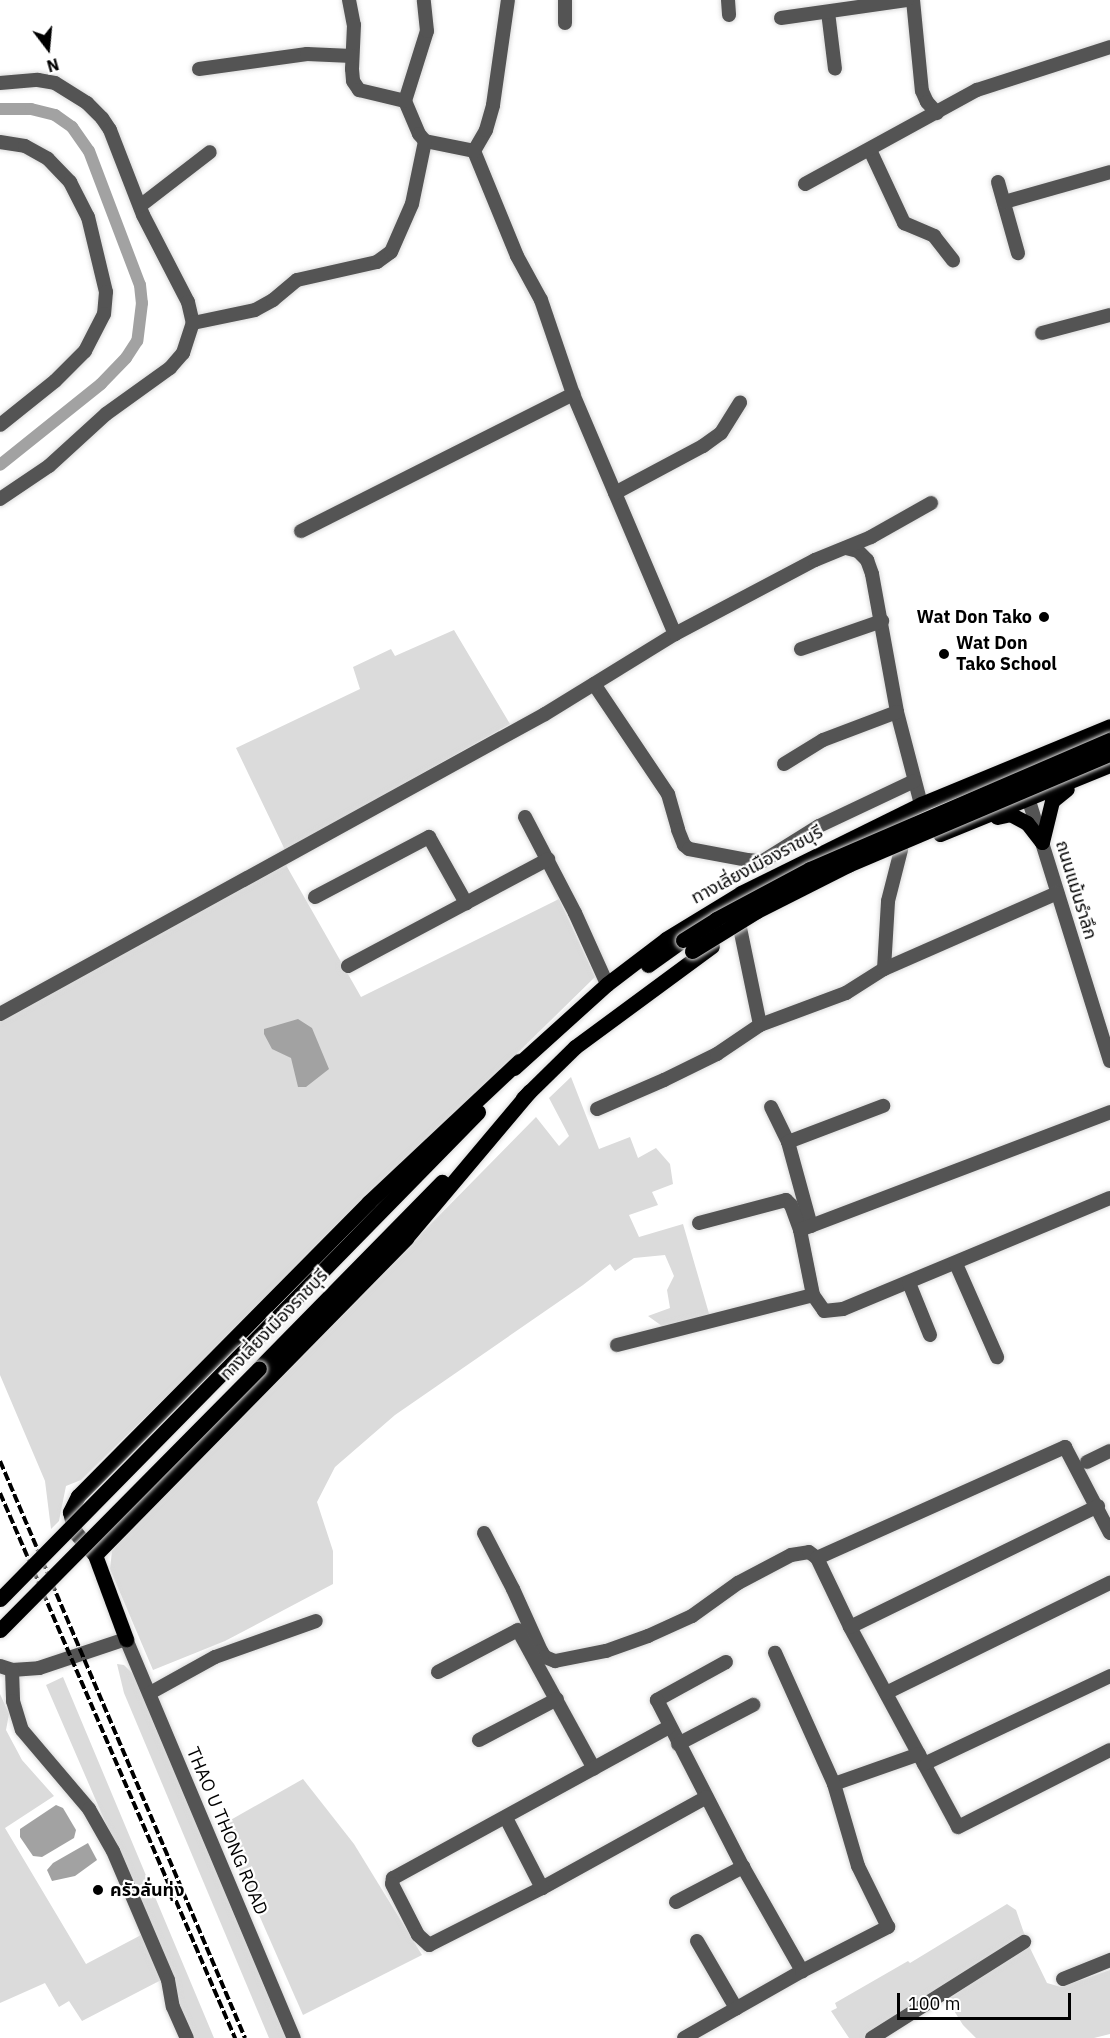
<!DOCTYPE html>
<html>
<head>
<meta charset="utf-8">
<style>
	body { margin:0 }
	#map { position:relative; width:1110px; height:2038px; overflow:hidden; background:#fff; font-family:"IBM Plex Sans","Noto Sans Thai",sans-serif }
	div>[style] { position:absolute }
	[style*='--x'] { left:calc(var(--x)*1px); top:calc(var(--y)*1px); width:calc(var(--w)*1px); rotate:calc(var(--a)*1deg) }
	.green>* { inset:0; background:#dbdbdb }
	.water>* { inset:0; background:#a2a2a2 }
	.canal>* { height:12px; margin:-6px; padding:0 6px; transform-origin:6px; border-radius:6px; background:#a2a2a2 }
	.roads { filter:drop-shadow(0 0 2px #dbdbdb) drop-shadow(0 0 2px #dbdbdb) }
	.minor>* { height:14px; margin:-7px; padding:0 7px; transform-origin:7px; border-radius:7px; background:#545454 }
	.major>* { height:15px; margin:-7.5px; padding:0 7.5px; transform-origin:7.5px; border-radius:7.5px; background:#000 }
	.rail>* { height:4px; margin-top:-2px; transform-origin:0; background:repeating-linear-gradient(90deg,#000 0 9px,transparent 0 12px) }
	.bridges { filter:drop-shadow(0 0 2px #dbdbdb) drop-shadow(0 0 2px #dbdbdb) }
	.major-bridge>* { height:15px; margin:-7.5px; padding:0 7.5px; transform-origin:7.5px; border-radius:7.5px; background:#000 }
	.dots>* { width:16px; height:16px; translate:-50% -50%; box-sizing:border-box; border:3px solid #fff; border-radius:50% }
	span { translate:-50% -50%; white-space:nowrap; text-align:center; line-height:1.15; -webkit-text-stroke:4.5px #fff; paint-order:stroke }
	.poi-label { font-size:18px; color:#000; font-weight:700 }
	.right { translate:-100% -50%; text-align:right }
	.left { translate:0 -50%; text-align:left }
	.street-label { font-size:18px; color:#000 }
	.north { position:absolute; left:18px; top:18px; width:60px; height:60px; -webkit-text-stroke:4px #fff; paint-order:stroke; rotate:164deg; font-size:16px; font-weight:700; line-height:24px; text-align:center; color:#000 }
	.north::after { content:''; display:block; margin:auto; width:21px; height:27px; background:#000; clip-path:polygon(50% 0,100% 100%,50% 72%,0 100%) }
	.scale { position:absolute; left:897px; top:1993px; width:174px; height:27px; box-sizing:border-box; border:3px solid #000; border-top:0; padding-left:8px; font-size:18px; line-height:21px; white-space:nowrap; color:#000; -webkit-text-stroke:4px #fff; paint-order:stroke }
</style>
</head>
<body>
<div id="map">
	<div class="green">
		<div style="clip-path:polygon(454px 630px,510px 724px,285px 850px,236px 748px,360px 689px,353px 667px,391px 649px,395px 656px)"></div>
		<div style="clip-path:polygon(286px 865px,361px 997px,559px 899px,595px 977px,81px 1480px,66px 1486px,59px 1521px,51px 1529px,45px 1481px,0 1375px,0 1021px)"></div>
		<div style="clip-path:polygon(571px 1077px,599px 1149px,630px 1137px,638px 1158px,656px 1148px,670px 1164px,673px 1184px,652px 1192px,658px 1205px,629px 1215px,639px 1237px,683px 1224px,710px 1317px,662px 1326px,648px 1316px,670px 1308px,667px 1290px,674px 1276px,665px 1255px,634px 1258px,615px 1271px,610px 1264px,583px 1285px,395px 1415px,335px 1467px,317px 1502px,333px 1551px,333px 1584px,225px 1641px,153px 1670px,110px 1569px,112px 1551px,125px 1535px,536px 1117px,559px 1146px,569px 1136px,549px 1098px)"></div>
		<div style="clip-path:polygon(117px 1664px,124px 1665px,133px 1674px,286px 2038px,269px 2038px,124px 1693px)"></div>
		<div style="clip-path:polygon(63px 1677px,214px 2038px,179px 2038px,164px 2000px,177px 1996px,152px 1930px,46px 1685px)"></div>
		<div style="clip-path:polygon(0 1694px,9px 1714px,6px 1730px,22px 1760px,54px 1796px,5px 1828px,86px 1964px,143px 1934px,165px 1978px,82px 2021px,69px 2001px,59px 2007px,45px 1983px,0 2003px)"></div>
		<div style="clip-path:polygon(303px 1779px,354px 1844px,422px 1955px,303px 2015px,220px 1826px)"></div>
		<div style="clip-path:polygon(1007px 1904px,1016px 1910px,1025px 1936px,865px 2038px,849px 2038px,831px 2011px,837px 2008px,835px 2003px,908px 1961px,910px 1963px)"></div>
		<div style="clip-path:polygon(1029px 1946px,1047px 1983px,1061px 1987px,1110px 1970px,1110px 2034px,1094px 2038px,976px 2038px,963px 2025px,946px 1998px)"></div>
	</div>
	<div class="water">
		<div style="clip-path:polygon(298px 1019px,312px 1028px,329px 1069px,306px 1087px,298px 1087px,291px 1058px,272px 1049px,264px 1034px,264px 1029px)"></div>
		<div style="clip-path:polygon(56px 1805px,63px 1808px,76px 1830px,74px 1838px,42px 1857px,33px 1856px,20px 1837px,20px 1829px)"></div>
		<div style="clip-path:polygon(88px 1843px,97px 1860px,75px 1876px,52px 1881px,47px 1870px,53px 1863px)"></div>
	</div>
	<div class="canal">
		<div style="--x:0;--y:109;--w:31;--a:0"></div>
		<div style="--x:31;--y:109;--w:25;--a:14"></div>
		<div style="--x:55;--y:115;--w:21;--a:35"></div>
		<div style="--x:72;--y:127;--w:29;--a:55"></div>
		<div style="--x:89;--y:151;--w:143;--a:69.2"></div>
		<div style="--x:140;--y:285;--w:18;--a:84"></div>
		<div style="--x:142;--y:303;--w:38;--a:97"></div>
		<div style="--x:137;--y:341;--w:20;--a:123"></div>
		<div style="--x:126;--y:358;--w:36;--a:134"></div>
		<div style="--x:101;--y:384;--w:129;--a:141.3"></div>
	</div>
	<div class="roads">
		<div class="minor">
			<div style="--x:349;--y:0;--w:25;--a:79"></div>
			<div style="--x:354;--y:25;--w:44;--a:92.6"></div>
			<div style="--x:352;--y:69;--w:12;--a:85"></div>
			<div style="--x:353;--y:81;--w:11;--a:56"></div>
			<div style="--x:359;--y:90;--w:47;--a:13.4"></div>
			<div style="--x:405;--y:101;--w:36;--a:67"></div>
			<div style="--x:419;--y:134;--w:9;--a:49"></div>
			<div style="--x:425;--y:141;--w:50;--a:11.5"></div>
			<div style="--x:565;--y:0;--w:23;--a:90"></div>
			<div style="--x:728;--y:0;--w:15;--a:86"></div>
			<div style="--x:913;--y:0;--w:91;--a:84.4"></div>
			<div style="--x:922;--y:91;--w:12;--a:66"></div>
			<div style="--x:927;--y:102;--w:15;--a:48"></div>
			<div style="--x:828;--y:12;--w:57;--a:83"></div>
			<div style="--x:781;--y:18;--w:127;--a:-8.1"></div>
			<div style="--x:199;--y:69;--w:109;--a:-7.9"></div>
			<div style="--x:307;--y:54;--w:45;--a:2.5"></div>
			<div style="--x:0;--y:83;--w:38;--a:-5"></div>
			<div style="--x:38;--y:80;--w:17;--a:10"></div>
			<div style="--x:55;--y:83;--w:38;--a:32"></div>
			<div style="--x:87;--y:103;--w:21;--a:45"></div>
			<div style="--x:102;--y:118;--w:14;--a:56"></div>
			<div style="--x:110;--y:130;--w:91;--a:68.8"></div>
			<div style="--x:143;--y:215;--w:98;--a:62.7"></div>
			<div style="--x:188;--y:302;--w:22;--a:77"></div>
			<div style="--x:405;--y:101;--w:73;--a:-72.6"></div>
			<div style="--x:427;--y:31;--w:31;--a:-96"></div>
			<div style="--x:0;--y:142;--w:25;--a:9"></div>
			<div style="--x:25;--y:146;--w:26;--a:29"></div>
			<div style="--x:48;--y:159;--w:32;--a:46"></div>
			<div style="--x:70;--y:182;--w:39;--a:63"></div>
			<div style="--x:88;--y:217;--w:77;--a:76.5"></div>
			<div style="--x:106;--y:292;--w:22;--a:95"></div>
			<div style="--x:104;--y:314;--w:42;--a:117.2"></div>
			<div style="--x:85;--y:351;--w:42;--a:135"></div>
			<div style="--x:55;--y:381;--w:70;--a:141.3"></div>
			<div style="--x:870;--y:150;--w:81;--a:65"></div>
			<div style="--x:904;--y:223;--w:33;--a:23"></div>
			<div style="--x:934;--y:236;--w:31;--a:52"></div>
			<div style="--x:474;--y:151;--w:113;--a:67.7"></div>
			<div style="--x:517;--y:256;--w:50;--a:61.4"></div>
			<div style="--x:541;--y:300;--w:99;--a:71.2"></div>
			<div style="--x:573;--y:394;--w:261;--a:67"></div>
			<div style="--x:474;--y:151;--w:24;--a:-60"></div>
			<div style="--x:486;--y:130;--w:26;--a:-74"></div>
			<div style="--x:493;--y:105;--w:106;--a:-81.9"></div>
			<div style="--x:998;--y:182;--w:74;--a:74.3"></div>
			<div style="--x:805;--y:184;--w:196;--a:-28.7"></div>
			<div style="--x:977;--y:90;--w:140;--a:-17.9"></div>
			<div style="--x:1004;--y:202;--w:110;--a:-15.8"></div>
			<div style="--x:140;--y:206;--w:88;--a:-37.6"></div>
			<div style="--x:1042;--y:333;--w:70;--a:-14.8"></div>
			<div style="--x:615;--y:493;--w:100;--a:-28.1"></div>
			<div style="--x:703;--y:446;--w:22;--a:-36"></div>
			<div style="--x:721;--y:433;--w:36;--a:-58"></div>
			<div style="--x:0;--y:499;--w:59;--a:-34"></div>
			<div style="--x:49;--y:466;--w:77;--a:-42.4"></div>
			<div style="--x:106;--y:414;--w:79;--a:-35.7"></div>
			<div style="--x:170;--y:368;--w:20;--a:-49"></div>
			<div style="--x:183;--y:353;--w:32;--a:-72"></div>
			<div style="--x:193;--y:323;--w:63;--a:-11.8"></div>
			<div style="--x:255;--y:310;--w:21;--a:-29"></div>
			<div style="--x:273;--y:300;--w:31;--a:-40"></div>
			<div style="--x:297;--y:280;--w:82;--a:-12.7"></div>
			<div style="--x:377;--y:262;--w:17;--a:-36"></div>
			<div style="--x:391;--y:252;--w:52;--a:-66.4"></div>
			<div style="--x:412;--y:204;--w:64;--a:-78.3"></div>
			<div style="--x:301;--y:531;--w:305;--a:-26.7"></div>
			<div style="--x:846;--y:548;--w:12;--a:14"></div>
			<div style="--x:858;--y:551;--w:13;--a:45"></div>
			<div style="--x:867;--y:560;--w:15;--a:70"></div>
			<div style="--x:872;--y:574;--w:140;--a:79.7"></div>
			<div style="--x:897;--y:712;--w:95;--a:75.4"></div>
			<div style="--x:801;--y:649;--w:86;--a:-19.1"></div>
			<div style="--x:594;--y:684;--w:133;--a:56.1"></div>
			<div style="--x:668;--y:794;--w:37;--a:74"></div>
			<div style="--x:678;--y:830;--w:16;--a:68"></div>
			<div style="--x:684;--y:845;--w:6;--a:39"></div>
			<div style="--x:689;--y:849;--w:59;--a:10.7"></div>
			<div style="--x:747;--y:860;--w:16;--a:4"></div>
			<div style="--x:763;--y:861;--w:66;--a:-32"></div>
			<div style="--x:819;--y:826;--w:105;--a:-25.3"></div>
			<div style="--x:784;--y:764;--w:46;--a:-31.6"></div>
			<div style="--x:823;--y:740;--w:79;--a:-20.7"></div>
			<div style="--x:1025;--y:788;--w:286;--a:72.7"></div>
			<div style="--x:525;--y:817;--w:108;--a:62.5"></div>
			<div style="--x:575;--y:913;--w:78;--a:65.7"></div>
			<div style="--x:315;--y:897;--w:129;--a:-27.8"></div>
			<div style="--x:429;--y:837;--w:76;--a:60.7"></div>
			<div style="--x:740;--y:928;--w:99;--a:78.3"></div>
			<div style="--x:348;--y:966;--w:227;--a:-28.1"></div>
			<div style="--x:884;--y:969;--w:68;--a:-86.6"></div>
			<div style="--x:888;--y:901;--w:53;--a:-75.7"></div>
			<div style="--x:0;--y:1014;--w:622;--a:-28.83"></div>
			<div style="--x:545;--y:714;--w:153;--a:-31.6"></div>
			<div style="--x:675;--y:634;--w:158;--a:-27.9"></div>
			<div style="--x:815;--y:560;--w:61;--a:-22.3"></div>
			<div style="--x:871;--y:537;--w:69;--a:-29.5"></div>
			<div style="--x:771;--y:1107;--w:39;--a:64"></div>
			<div style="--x:788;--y:1142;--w:87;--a:74.7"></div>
			<div style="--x:597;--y:1109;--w:73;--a:-23.4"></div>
			<div style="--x:664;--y:1080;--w:59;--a:-26.1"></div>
			<div style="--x:717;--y:1054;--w:52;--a:-34"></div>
			<div style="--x:760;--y:1025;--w:92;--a:-20.4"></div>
			<div style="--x:846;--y:993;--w:45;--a:-32.3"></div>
			<div style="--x:884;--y:969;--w:189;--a:-23.7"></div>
			<div style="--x:788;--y:1142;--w:102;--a:-20.8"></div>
			<div style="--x:699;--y:1223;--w:90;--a:-14.8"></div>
			<div style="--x:786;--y:1200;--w:7;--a:45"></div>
			<div style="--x:791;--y:1205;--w:27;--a:70"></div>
			<div style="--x:800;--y:1230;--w:66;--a:78.7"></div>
			<div style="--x:813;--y:1295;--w:19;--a:55"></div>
			<div style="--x:824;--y:1311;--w:19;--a:-6"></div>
			<div style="--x:843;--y:1309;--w:289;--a:-22.6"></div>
			<div style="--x:800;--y:1230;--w:332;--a:-20.8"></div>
			<div style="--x:956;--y:1264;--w:102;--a:66.2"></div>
			<div style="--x:909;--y:1283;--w:56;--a:68"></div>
			<div style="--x:617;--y:1345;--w:202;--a:-14.3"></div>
			<div style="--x:1087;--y:1462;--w:25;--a:-26"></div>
			<div style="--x:484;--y:1533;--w:63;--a:62.6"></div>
			<div style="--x:513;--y:1589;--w:68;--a:65.7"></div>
			<div style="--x:541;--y:1651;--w:7;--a:56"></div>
			<div style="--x:545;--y:1657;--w:11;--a:22"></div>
			<div style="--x:555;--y:1661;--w:52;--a:-11.1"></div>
			<div style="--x:606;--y:1651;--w:45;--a:-19.7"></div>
			<div style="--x:648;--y:1636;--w:48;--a:-24.4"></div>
			<div style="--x:692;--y:1616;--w:57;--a:-35.7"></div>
			<div style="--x:738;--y:1583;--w:60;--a:-27.8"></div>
			<div style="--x:791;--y:1555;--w:18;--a:-9"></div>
			<div style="--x:809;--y:1552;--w:10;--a:37"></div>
			<div style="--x:817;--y:1558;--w:76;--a:64.4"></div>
			<div style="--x:850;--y:1627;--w:227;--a:61.6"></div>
			<div style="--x:958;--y:1827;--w:170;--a:-26.9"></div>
			<div style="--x:817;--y:1558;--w:272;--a:-24.1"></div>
			<div style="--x:1065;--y:1447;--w:97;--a:62.4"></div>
			<div style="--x:850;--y:1627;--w:276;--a:-26"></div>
			<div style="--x:726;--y:1662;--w:79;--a:151.2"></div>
			<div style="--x:657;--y:1700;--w:188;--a:62.8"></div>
			<div style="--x:743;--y:1867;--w:120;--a:60.4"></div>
			<div style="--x:0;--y:1666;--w:13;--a:18"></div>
			<div style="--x:12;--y:1670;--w:27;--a:-4"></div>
			<div style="--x:39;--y:1668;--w:92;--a:-18.4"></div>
			<div style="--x:126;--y:1639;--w:433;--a:67.2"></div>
			<div style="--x:12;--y:1670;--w:31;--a:88"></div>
			<div style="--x:13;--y:1701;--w:30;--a:73"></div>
			<div style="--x:22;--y:1730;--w:104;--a:49.7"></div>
			<div style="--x:89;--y:1809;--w:48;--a:60.3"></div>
			<div style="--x:113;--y:1851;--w:140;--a:66.9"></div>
			<div style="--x:168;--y:1980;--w:27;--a:80"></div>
			<div style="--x:173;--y:2007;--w:34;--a:66"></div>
			<div style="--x:438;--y:1672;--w:90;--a:-27.7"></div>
			<div style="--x:518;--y:1630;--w:158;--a:61.3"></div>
			<div style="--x:150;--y:1693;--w:74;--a:-29"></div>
			<div style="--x:215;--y:1657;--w:107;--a:-19.6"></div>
			<div style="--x:886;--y:1693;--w:250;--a:-26.2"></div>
			<div style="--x:669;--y:1727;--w:315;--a:151.3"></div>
			<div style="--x:393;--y:1878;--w:6;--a:99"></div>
			<div style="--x:392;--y:1884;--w:57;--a:63"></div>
			<div style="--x:418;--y:1935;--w:15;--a:42"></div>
			<div style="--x:429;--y:1945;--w:127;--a:-26.8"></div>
			<div style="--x:542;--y:1888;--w:188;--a:-28.9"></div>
			<div style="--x:479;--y:1740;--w:88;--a:-27.7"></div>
			<div style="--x:678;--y:1744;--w:85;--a:-27.5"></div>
			<div style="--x:924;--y:1764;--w:206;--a:-25.3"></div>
			<div style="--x:834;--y:1784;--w:90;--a:-19.4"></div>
			<div style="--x:506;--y:1818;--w:79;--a:62.8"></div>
			<div style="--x:676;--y:1902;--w:76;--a:-27.6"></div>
			<div style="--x:697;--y:1941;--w:78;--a:59.8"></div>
			<div style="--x:1063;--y:1979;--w:51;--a:-22"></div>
			<div style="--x:684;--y:2038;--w:136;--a:-29.6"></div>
			<div style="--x:802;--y:1971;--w:97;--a:-27.1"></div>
			<div style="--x:888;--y:1927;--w:68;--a:-116.2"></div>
			<div style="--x:858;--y:1866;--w:85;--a:-106.3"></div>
			<div style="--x:834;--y:1784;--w:144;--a:-114.2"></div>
			<div style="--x:872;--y:2038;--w:180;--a:-32.3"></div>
		</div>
		<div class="major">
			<div style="--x:997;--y:817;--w:13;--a:-13"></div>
			<div style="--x:1010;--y:814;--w:19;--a:28"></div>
			<div style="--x:1027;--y:823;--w:24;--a:52"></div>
			<div style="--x:940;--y:834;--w:183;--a:-22.1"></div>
			<div style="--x:1042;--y:842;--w:42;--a:-76.3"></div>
			<div style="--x:1052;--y:801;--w:19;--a:-39"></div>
			<div style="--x:648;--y:965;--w:43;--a:-35.5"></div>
			<div style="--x:519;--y:1061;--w:206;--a:136.8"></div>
			<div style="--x:369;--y:1202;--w:414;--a:134.7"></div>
			<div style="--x:78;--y:1496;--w:18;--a:117"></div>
			<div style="--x:70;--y:1512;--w:21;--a:76"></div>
			<div style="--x:75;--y:1532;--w:30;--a:49"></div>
			<div style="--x:95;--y:1555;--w:444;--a:-45.5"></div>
			<div style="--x:406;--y:1238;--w:192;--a:-49.9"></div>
			<div style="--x:514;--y:1068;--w:125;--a:-42.1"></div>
			<div style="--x:607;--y:984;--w:74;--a:-37.3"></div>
			<div style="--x:666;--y:939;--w:88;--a:-31.5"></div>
			<div style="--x:741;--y:893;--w:201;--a:-26.3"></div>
			<div style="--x:921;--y:804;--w:204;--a:-22.4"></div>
			<div style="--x:523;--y:1098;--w:73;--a:-44.4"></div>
			<div style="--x:575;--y:1047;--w:170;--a:-36.4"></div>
			<div style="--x:243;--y:1352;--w:336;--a:-45.6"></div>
			<div style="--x:259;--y:1368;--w:261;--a:-45.5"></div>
			<div style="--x:95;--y:1555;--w:90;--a:69.7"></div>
		</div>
	</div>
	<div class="rail">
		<div style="--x:0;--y:1461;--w:627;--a:66.99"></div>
		<div style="--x:0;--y:1493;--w:594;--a:66.67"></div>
	</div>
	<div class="bridges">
		<div class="major-bridge">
			<div style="--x:683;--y:940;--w:39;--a:-32"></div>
			<div style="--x:716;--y:919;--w:106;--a:-28"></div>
			<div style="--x:810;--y:869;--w:327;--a:-23.3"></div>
			<div style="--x:692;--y:951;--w:76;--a:-31.6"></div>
			<div style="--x:757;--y:911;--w:102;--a:-26.8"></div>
			<div style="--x:848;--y:865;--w:285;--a:-23"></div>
			<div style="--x:0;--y:1599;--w:346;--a:-45.5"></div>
			<div style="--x:0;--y:1630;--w:368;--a:-45.3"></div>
		</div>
	</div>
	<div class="dots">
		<div style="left:1044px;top:617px;background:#000"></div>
		<div style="left:944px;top:654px;background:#000"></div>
		<div style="left:98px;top:1890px;background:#000"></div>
	</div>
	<div class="poi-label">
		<span class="right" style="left:1032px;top:617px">Wat Don Tako</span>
		<span class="left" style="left:956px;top:654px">Wat Don<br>Tako School</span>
		<span class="left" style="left:110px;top:1890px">ครัวลั่นทุ่ง</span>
	</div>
	<div class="street-label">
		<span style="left:757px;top:865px;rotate:-28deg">ทางเลี่ยงเมืองราชบุรี</span>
		<span style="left:1076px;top:890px;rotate:73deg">ถนนแม้นรำลึก</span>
		<span style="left:274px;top:1325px;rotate:-46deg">ทางเลี่ยงเมืองราชบุรี</span>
		<span style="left:227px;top:1831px;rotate:67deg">THAO U THONG ROAD</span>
	</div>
	<div class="north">N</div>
	<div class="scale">100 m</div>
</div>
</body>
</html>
